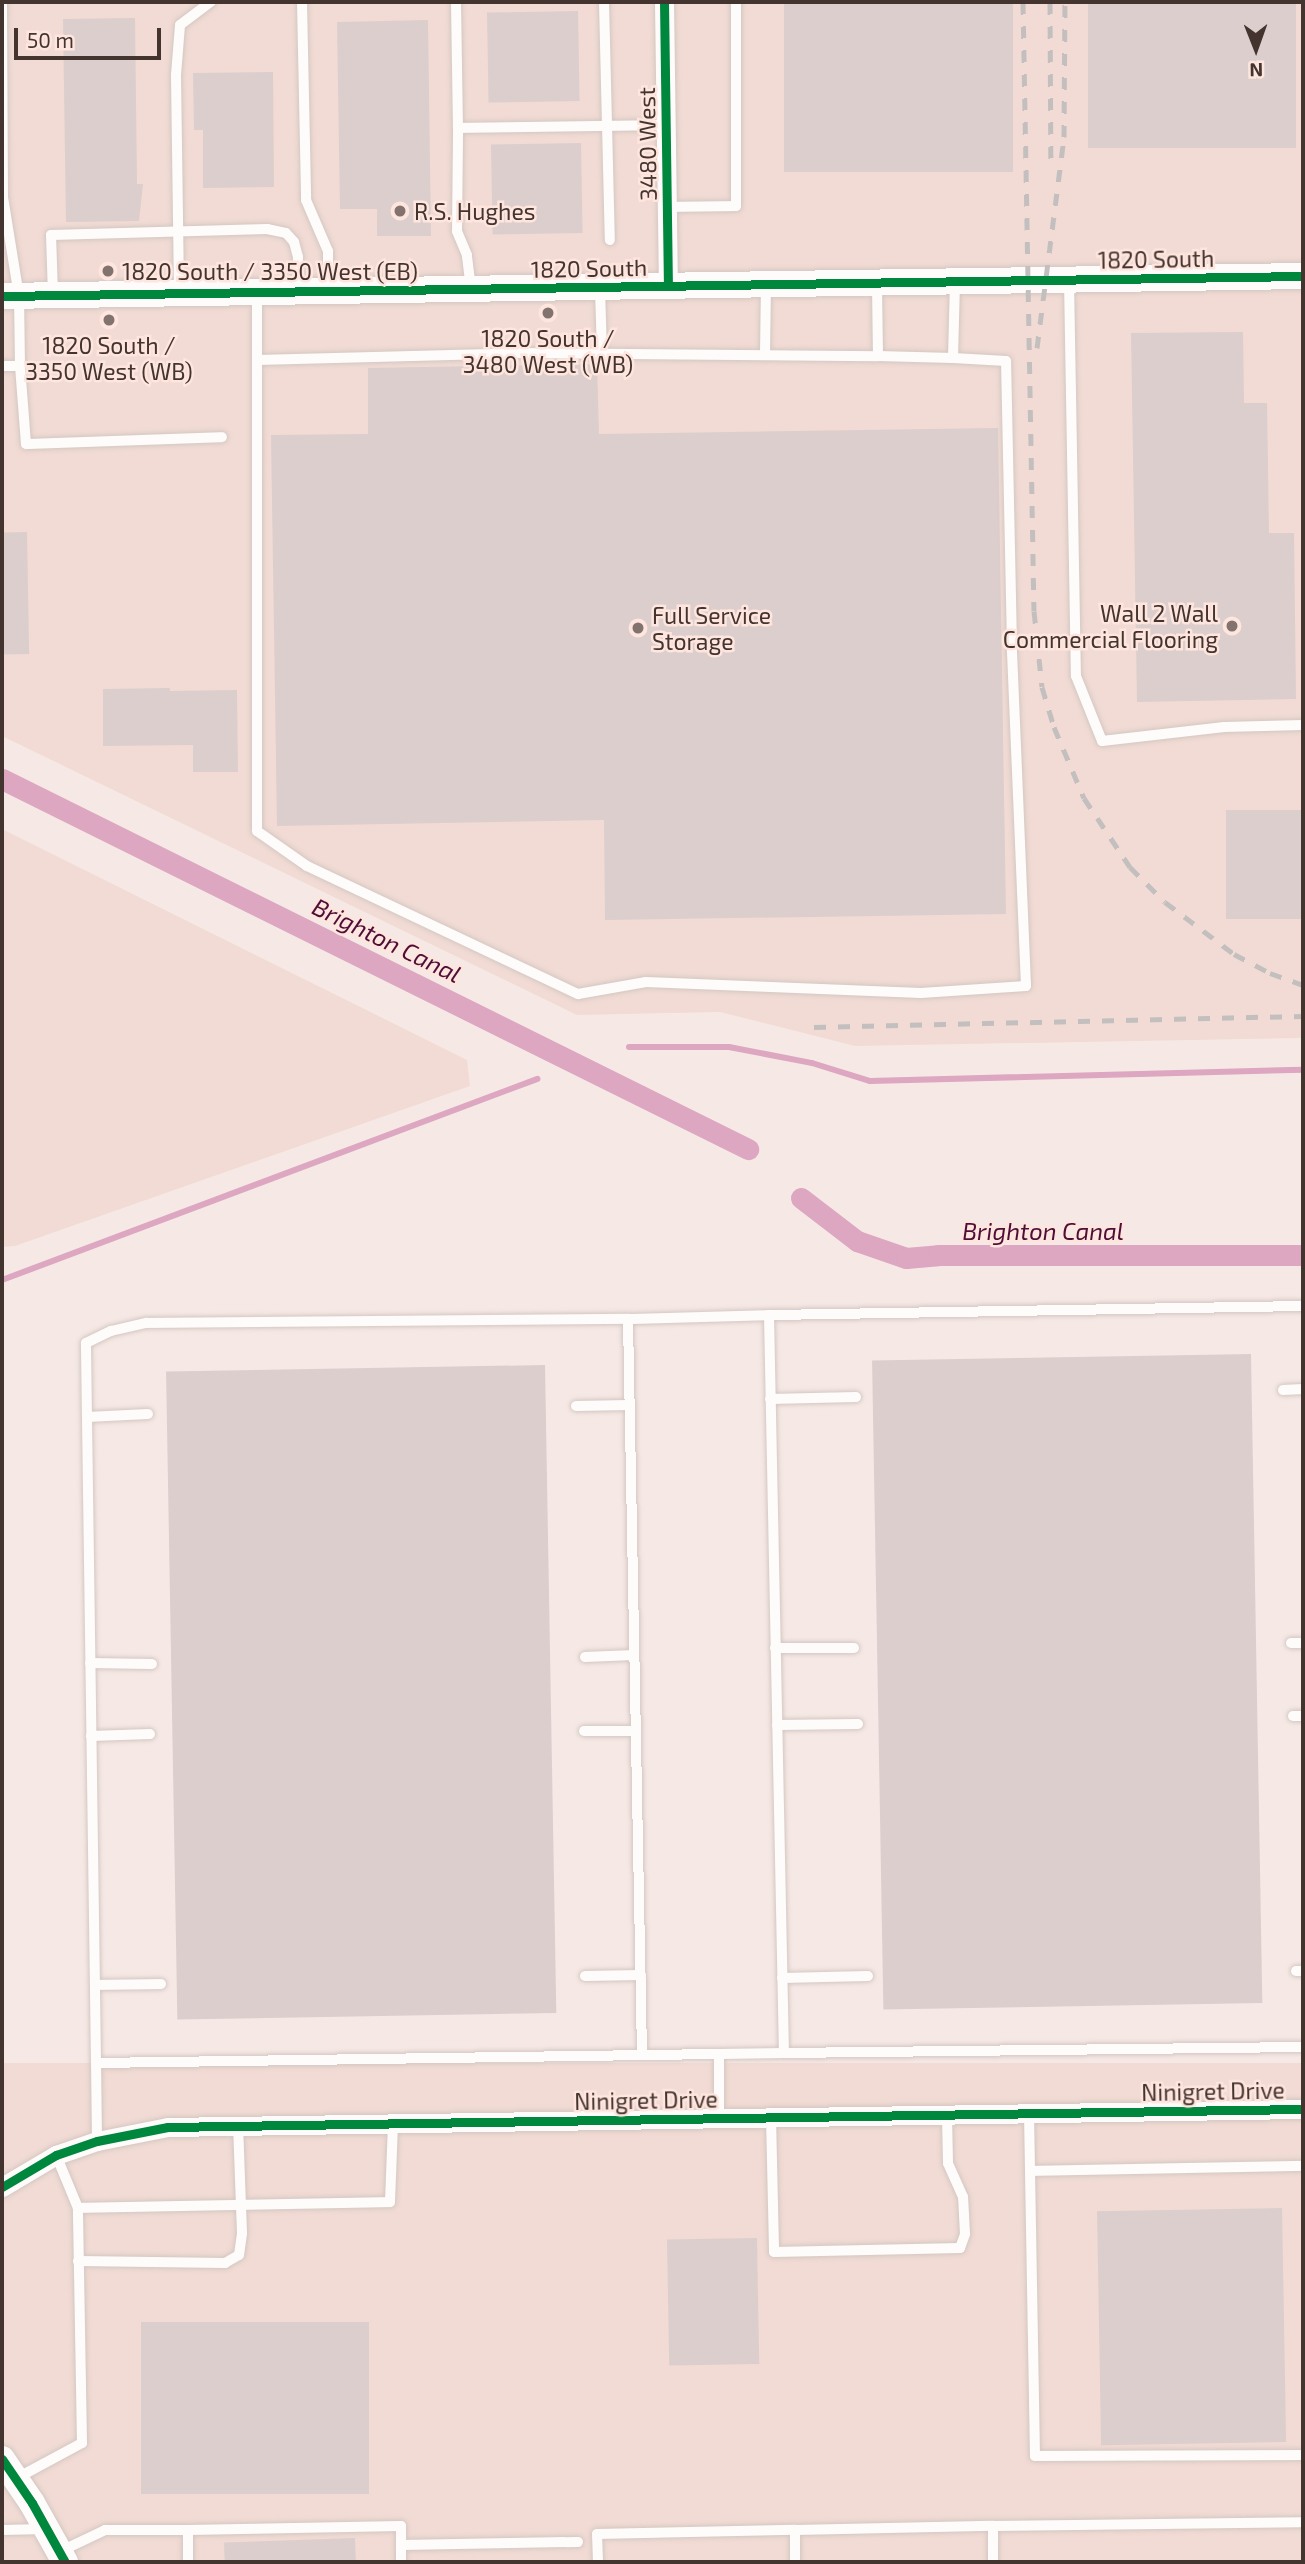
<!DOCTYPE html>
<html>
<head>
<meta charset="utf-8">
<style>
	body { margin:0 }
	#map { position:relative; width:1305px; height:2564px; overflow:hidden; background:#f6e9e5; font-family:"Exo 2",sans-serif }
	div>[style] { position:absolute }
	[style*='--x'] { left:calc(var(--x)*1px); top:calc(var(--y)*1px); width:calc(var(--w)*1px); rotate:calc(var(--a)*1deg) }
	.built>* { inset:0; background:#f1dbd4; transform-origin:0 0 }
	.stream>* { height:6px; margin:-3px; padding:0 3px; transform-origin:3px; border-radius:3px; background:#dda6c1 }
	.canal>* { height:21px; margin:-10.5px; padding:0 10.5px; transform-origin:10.5px; border-radius:10.5px; background:#dda6c1 }
	.building>* { inset:0; background:#dbcecc; transform-origin:0 0 }
	.roads { filter:drop-shadow(0 0 2px #d4c7c2) drop-shadow(0 0 2px #d4c7c2) }
	.lane>* { height:10px; margin:-5px; padding:0 5px; transform-origin:5px; border-radius:5px; background:#fefcfb }
	.street>* { height:19px; margin:-9.5px; padding:0 9.5px; transform-origin:9.5px; border-radius:9.5px; background:#fefcfb }
	.secondary>* { height:26px; margin:-13px; padding:0 13px; transform-origin:13px; border-radius:13px; background:#fefcfb }
	.rail>* { height:5px; margin-top:-2.5px; transform-origin:0; background:repeating-linear-gradient(90deg,#c3bfbe 0 12px,transparent 0 24px) }
	.cycleway>* { height:9px; margin:-4.5px; padding:0 4.5px; transform-origin:4.5px; border-radius:4.5px; background:#00873e }
	.dots>* { width:19px; height:19px; translate:-50% -50%; box-sizing:border-box; border:4px solid #fee5dd; border-radius:50% }
	span { translate:-50% -50%; white-space:nowrap; text-align:center; line-height:1.15; -webkit-text-stroke:5px #fee5dd; paint-order:stroke }
	.street-label { font-size:23px; color:#44342f }
	.poi-label { font-size:23px; color:#44342f }
	.left { translate:0 -50%; text-align:left }
	.right { translate:-100% -50%; text-align:right }
	.water-label { font-size:24px; color:#4e0e37; font-style:italic }
	.frame { position:absolute; inset:0; border:4px solid #44342f; pointer-events:none }
	.north { position:absolute; left:1221px; top:14px; width:70px; height:70px; -webkit-text-stroke:5px #fee5dd; paint-order:stroke; rotate:179deg; font-size:19px; font-weight:700; line-height:28px; text-align:center; color:#44342f }
	.north::after { content:''; display:block; margin:auto; width:24px; height:32px; background:#44342f; clip-path:polygon(50% 0,100% 100%,50% 72%,0 100%) }
	.scale { position:absolute; left:14px; top:28px; width:147px; height:32px; box-sizing:border-box; border:4px solid #44342f; border-top:0; padding-left:9px; font-size:21px; line-height:24px; white-space:nowrap; color:#44342f; -webkit-text-stroke:5px #fee5dd; paint-order:stroke }
</style>
</head>
<body>
<div id="map">
	<div class="built">
		<div style="clip-path:polygon(2px 2px,1303px 2px,1303px 1038px,855px 1046px,720px 1012px,577px 1015px,2px 736px)"></div>
		<div style="clip-path:polygon(2px 829px,467px 1060px,470px 1086px,15px 1246px,2px 1247px)"></div>
		<div style="left:1303px;top:2063px;width:499px;height:1301px;rotate:90deg"></div>
	</div>
	<div class="stream">
		<div style="--x:629;--y:1047;--w:100;--a:0"></div>
		<div style="--x:729;--y:1047;--w:85;--a:10.9"></div>
		<div style="--x:812;--y:1063;--w:61;--a:17.2"></div>
		<div style="--x:870;--y:1081;--w:433;--a:-1.5"></div>
		<div style="--x:2;--y:1280;--w:572;--a:-20.59"></div>
	</div>
	<div class="canal">
		<div style="--x:2;--y:779;--w:833;--a:26.38"></div>
		<div style="--x:801;--y:1198;--w:71;--a:37.5"></div>
		<div style="--x:857;--y:1241;--w:52;--a:19.1"></div>
		<div style="--x:906;--y:1258;--w:32;--a:-5"></div>
		<div style="--x:938;--y:1255;--w:365;--a:0"></div>
	</div>
	<div class="building">
		<div style="left:784px;top:2px;width:229px;height:170px"></div>
		<div style="left:1088px;top:2px;width:208px;height:146px"></div>
		<div style="left:578px;top:11px;width:90px;height:91px;rotate:89deg"></div>
		<div style="clip-path:polygon(135px 18px,137px 184px,143px 184px,139px 221px,66px 222px,63px 19px)"></div>
		<div style="clip-path:polygon(428px 20px,431px 236px,377px 236px,377px 209px,340px 209px,337px 22px)"></div>
		<div style="clip-path:polygon(273px 72px,274px 187px,203px 188px,203px 130px,194px 130px,193px 73px)"></div>
		<div style="left:581px;top:143px;width:90px;height:90px;rotate:89deg"></div>
		<div style="clip-path:polygon(1243px 332px,1244px 403px,1267px 403px,1269px 533px,1294px 533px,1296px 699px,1137px 702px,1131px 333px)"></div>
		<div style="clip-path:polygon(597px 364px,599px 434px,998px 428px,1006px 914px,605px 920px,604px 820px,277px 826px,271px 435px,368px 434px,368px 368px)"></div>
		<div style="left:27px;top:532px;width:122px;height:25px;rotate:89deg"></div>
		<div style="clip-path:polygon(170px 688px,170px 691px,237px 690px,238px 772px,193px 772px,193px 745px,103px 746px,103px 689px)"></div>
		<div style="left:1303px;top:810px;width:109px;height:77px;rotate:90deg"></div>
		<div style="left:1251px;top:1354px;width:649px;height:379px;rotate:89deg"></div>
		<div style="left:545px;top:1365px;width:648px;height:379px;rotate:89deg"></div>
		<div style="left:1282px;top:2208px;width:234px;height:185px;rotate:89deg"></div>
		<div style="left:757px;top:2238px;width:126px;height:90px;rotate:89deg"></div>
		<div style="left:369px;top:2322px;width:172px;height:228px;rotate:90deg"></div>
		<div style="left:355px;top:2538px;width:24px;height:131px;rotate:88deg"></div>
	</div>
	<div class="roads">
		<div class="lane">
			<div style="--x:302;--y:2;--w:198;--a:88.8"></div>
			<div style="--x:306;--y:200;--w:56;--a:66.7"></div>
			<div style="--x:328;--y:251;--w:39;--a:90"></div>
			<div style="--x:456;--y:2;--w:126;--a:89.1"></div>
			<div style="--x:604;--y:2;--w:238;--a:88.6"></div>
			<div style="--x:667;--y:207;--w:69;--a:-0.8"></div>
			<div style="--x:736;--y:206;--w:204;--a:-90"></div>
			<div style="--x:1069;--y:280;--w:396;--a:89"></div>
			<div style="--x:1076;--y:676;--w:70;--a:68.2"></div>
			<div style="--x:1102;--y:741;--w:123;--a:-6.5"></div>
			<div style="--x:1224;--y:727;--w:79;--a:-1.5"></div>
			<div style="--x:877;--y:285;--w:71;--a:89.2"></div>
			<div style="--x:878;--y:356;--w:75;--a:1.5"></div>
			<div style="--x:600;--y:288;--w:66;--a:88.3"></div>
			<div style="--x:471;--y:289;--w:34;--a:-97"></div>
			<div style="--x:467;--y:255;--w:26;--a:-113"></div>
			<div style="--x:457;--y:231;--w:103;--a:-89.4"></div>
			<div style="--x:458;--y:128;--w:208;--a:-0.8"></div>
			<div style="--x:179;--y:290;--w:215;--a:-90.8"></div>
			<div style="--x:176;--y:75;--w:50;--a:-85.4"></div>
			<div style="--x:180;--y:25;--w:39;--a:-37"></div>
			<div style="--x:257;--y:293;--w:538;--a:90"></div>
			<div style="--x:257;--y:831;--w:61;--a:35"></div>
			<div style="--x:307;--y:866;--w:300;--a:25.3"></div>
			<div style="--x:578;--y:994;--w:69;--a:-10"></div>
			<div style="--x:646;--y:982;--w:275;--a:2.3"></div>
			<div style="--x:921;--y:993;--w:105;--a:-3.8"></div>
			<div style="--x:1026;--y:986;--w:341;--a:-92.4"></div>
			<div style="--x:1012;--y:645;--w:284;--a:-91.2"></div>
			<div style="--x:1006;--y:361;--w:53;--a:-176.8"></div>
			<div style="--x:953;--y:358;--w:75;--a:-88.5"></div>
			<div style="--x:53;--y:295;--w:60;--a:-91.9"></div>
			<div style="--x:51;--y:235;--w:216;--a:-1.6"></div>
			<div style="--x:267;--y:229;--w:19;--a:12"></div>
			<div style="--x:286;--y:233;--w:12;--a:48"></div>
			<div style="--x:294;--y:242;--w:16;--a:75"></div>
			<div style="--x:298;--y:257;--w:34;--a:92"></div>
			<div style="--x:765;--y:355;--w:69;--a:-89.2"></div>
			<div style="--x:257;--y:360;--w:259;--a:-1.5"></div>
			<div style="--x:516;--y:353;--w:362;--a:0.5"></div>
			<div style="--x:2;--y:366;--w:18;--a:0"></div>
			<div style="--x:20;--y:366;--w:70;--a:-90.8"></div>
			<div style="--x:19;--y:296;--w:100;--a:-99.2"></div>
			<div style="--x:3;--y:197;--w:195;--a:-90.3"></div>
			<div style="--x:20;--y:366;--w:78;--a:85.6"></div>
			<div style="--x:26;--y:444;--w:196;--a:-2"></div>
			<div style="--x:1303;--y:1306;--w:534;--a:179.03"></div>
			<div style="--x:769;--y:1315;--w:738;--a:88.84"></div>
			<div style="--x:784;--y:2053;--w:519;--a:-0.66"></div>
			<div style="--x:628;--y:1319;--w:141;--a:-1.6"></div>
			<div style="--x:1283;--y:1390;--w:20;--a:-3"></div>
			<div style="--x:770;--y:1399;--w:86;--a:-1.3"></div>
			<div style="--x:576;--y:1406;--w:53;--a:-1.1"></div>
			<div style="--x:87;--y:1417;--w:61;--a:-2.8"></div>
			<div style="--x:1291;--y:1643;--w:12;--a:0"></div>
			<div style="--x:775;--y:1648;--w:79;--a:0"></div>
			<div style="--x:585;--y:1657;--w:49;--a:-2.3"></div>
			<div style="--x:90;--y:1663;--w:62;--a:0.9"></div>
			<div style="--x:1293;--y:1716;--w:10;--a:0"></div>
			<div style="--x:777;--y:1725;--w:81;--a:-0.7"></div>
			<div style="--x:584;--y:1731;--w:52;--a:0"></div>
			<div style="--x:91;--y:1736;--w:59;--a:-1.9"></div>
			<div style="--x:1296;--y:1971;--w:7;--a:0"></div>
			<div style="--x:585;--y:1976;--w:56;--a:-1"></div>
			<div style="--x:782;--y:1978;--w:86;--a:-1.3"></div>
			<div style="--x:95;--y:1985;--w:66;--a:-0.9"></div>
			<div style="--x:96;--y:2063;--w:720;--a:-90.8"></div>
			<div style="--x:86;--y:1343;--w:28;--a:-26"></div>
			<div style="--x:111;--y:1331;--w:37;--a:-13"></div>
			<div style="--x:147;--y:1323;--w:481;--a:-0.5"></div>
			<div style="--x:628;--y:1319;--w:736;--a:88.91"></div>
			<div style="--x:1029;--y:2113;--w:343;--a:89"></div>
			<div style="--x:1035;--y:2456;--w:268;--a:-0.2"></div>
			<div style="--x:771;--y:2117;--w:135;--a:88.7"></div>
			<div style="--x:774;--y:2252;--w:186;--a:-1.2"></div>
			<div style="--x:960;--y:2248;--w:15;--a:-70"></div>
			<div style="--x:965;--y:2234;--w:37;--a:-93"></div>
			<div style="--x:963;--y:2197;--w:37;--a:-114"></div>
			<div style="--x:948;--y:2163;--w:49;--a:-91.2"></div>
			<div style="--x:719;--y:2118;--w:64;--a:-90"></div>
			<div style="--x:719;--y:2054;--w:65;--a:-0.9"></div>
			<div style="--x:97;--y:2141;--w:78;--a:-90.7"></div>
			<div style="--x:96;--y:2063;--w:623;--a:-0.83"></div>
			<div style="--x:1031;--y:2171;--w:272;--a:-1.1"></div>
			<div style="--x:78;--y:2208;--w:312;--a:-1.1"></div>
			<div style="--x:390;--y:2202;--w:78;--a:-87.8"></div>
			<div style="--x:78;--y:2261;--w:147;--a:0.8"></div>
			<div style="--x:225;--y:2263;--w:16;--a:-30"></div>
			<div style="--x:239;--y:2255;--w:22;--a:-82"></div>
			<div style="--x:242;--y:2233;--w:107;--a:-92.1"></div>
			<div style="--x:17;--y:2478;--w:74;--a:-28.3"></div>
			<div style="--x:82;--y:2443;--w:235;--a:-91"></div>
			<div style="--x:78;--y:2208;--w:57;--a:-112.5"></div>
			<div style="--x:993;--y:2526;--w:310;--a:-0.7"></div>
			<div style="--x:2;--y:2530;--w:42;--a:-1.4"></div>
			<div style="--x:188;--y:2530;--w:213;--a:-1.1"></div>
			<div style="--x:401;--y:2526;--w:36;--a:90"></div>
			<div style="--x:795;--y:2530;--w:198;--a:-1.2"></div>
			<div style="--x:993;--y:2526;--w:36;--a:90"></div>
			<div style="--x:401;--y:2545;--w:177;--a:-1"></div>
			<div style="--x:61;--y:2551;--w:49;--a:-25.5"></div>
			<div style="--x:105;--y:2530;--w:83;--a:0"></div>
			<div style="--x:188;--y:2530;--w:32;--a:90"></div>
			<div style="--x:598;--y:2562;--w:28;--a:-92"></div>
			<div style="--x:597;--y:2534;--w:198;--a:-1.2"></div>
			<div style="--x:795;--y:2530;--w:32;--a:90"></div>
		</div>
		<div class="street">
			<div style="--x:664;--y:2;--w:284;--a:89.2"></div>
			<div style="--x:2;--y:2187;--w:63;--a:-30.7"></div>
			<div style="--x:56;--y:2155;--w:43;--a:-18.9"></div>
			<div style="--x:97;--y:2141;--w:72;--a:-11.2"></div>
			<div style="--x:168;--y:2127;--w:1135;--a:-0.91"></div>
		</div>
		<div class="secondary">
			<div style="--x:2;--y:296;--w:1301;--a:-0.88"></div>
			<div style="--x:2;--y:2459;--w:53;--a:55.7"></div>
			<div style="--x:32;--y:2503;--w:68;--a:60.8"></div>
		</div>
	</div>
	<div class="rail">
		<div style="--x:1023;--y:2;--w:609;--a:88.97"></div>
		<div style="--x:1034;--y:611;--w:76;--a:84"></div>
		<div style="--x:1042;--y:687;--w:42;--a:73.3"></div>
		<div style="--x:1054;--y:727;--w:77;--a:67.1"></div>
		<div style="--x:1084;--y:798;--w:83;--a:56.3"></div>
		<div style="--x:1130;--y:867;--w:49;--a:45"></div>
		<div style="--x:1165;--y:902;--w:86;--a:37"></div>
		<div style="--x:1234;--y:954;--w:41;--a:27.8"></div>
		<div style="--x:1270;--y:973;--w:35;--a:20"></div>
		<div style="--x:1050;--y:2;--w:164;--a:89.7"></div>
		<div style="--x:1037;--y:348;--w:213;--a:-82.7"></div>
		<div style="--x:1064;--y:137;--w:135;--a:-89.6"></div>
		<div style="--x:814;--y:1027;--w:489;--a:-1.3"></div>
	</div>
	<div class="cycleway">
		<div style="--x:664;--y:2;--w:284;--a:89.2"></div>
		<div style="--x:2;--y:296;--w:1301;--a:-0.88"></div>
		<div style="--x:2;--y:2187;--w:63;--a:-30.7"></div>
		<div style="--x:56;--y:2155;--w:43;--a:-18.9"></div>
		<div style="--x:97;--y:2141;--w:72;--a:-11.2"></div>
		<div style="--x:168;--y:2127;--w:1135;--a:-0.91"></div>
		<div style="--x:2;--y:2459;--w:53;--a:55.7"></div>
		<div style="--x:32;--y:2503;--w:68;--a:60.8"></div>
	</div>
	<div class="dots">
		<div style="left:400px;top:211px;background:#82736f"></div>
		<div style="left:108px;top:271px;background:#82736f"></div>
		<div style="left:548px;top:313px;background:#82736f"></div>
		<div style="left:109px;top:320px;background:#82736f"></div>
		<div style="left:1232px;top:626px;background:#82736f"></div>
		<div style="left:638px;top:628px;background:#82736f"></div>
	</div>
	<div class="street-label">
		<span style="left:647px;top:144px;rotate:-91deg">3480 West</span>
		<span style="left:1156px;top:259px;rotate:-1deg">1820 South</span>
		<span style="left:589px;top:268px;rotate:-1deg">1820 South</span>
		<span style="left:1213px;top:2091px;rotate:-1deg">Ninigret Drive</span>
		<span style="left:646px;top:2100px;rotate:-1deg">Ninigret Drive</span>
	</div>
	<div class="poi-label">
		<span class="left" style="left:414px;top:211px">R.S. Hughes</span>
		<span class="left" style="left:122px;top:271px">1820 South / 3350 West (EB)</span>
		<span style="left:548px;top:351px">1820 South /<br>3480 West (WB)</span>
		<span style="left:109px;top:358px">1820 South /<br>3350 West (WB)</span>
		<span class="right" style="left:1218px;top:626px">Wall 2 Wall<br>Commercial Flooring</span>
		<span class="left" style="left:652px;top:628px">Full Service<br>Storage</span>
	</div>
	<div class="water-label">
		<span style="left:387px;top:940px;rotate:26deg">Brighton Canal</span>
		<span style="left:1043px;top:1231px">Brighton Canal</span>
	</div>
	<div class="frame"></div>
	<div class="north">N</div>
	<div class="scale">50 m</div>
</div>
</body>
</html>
